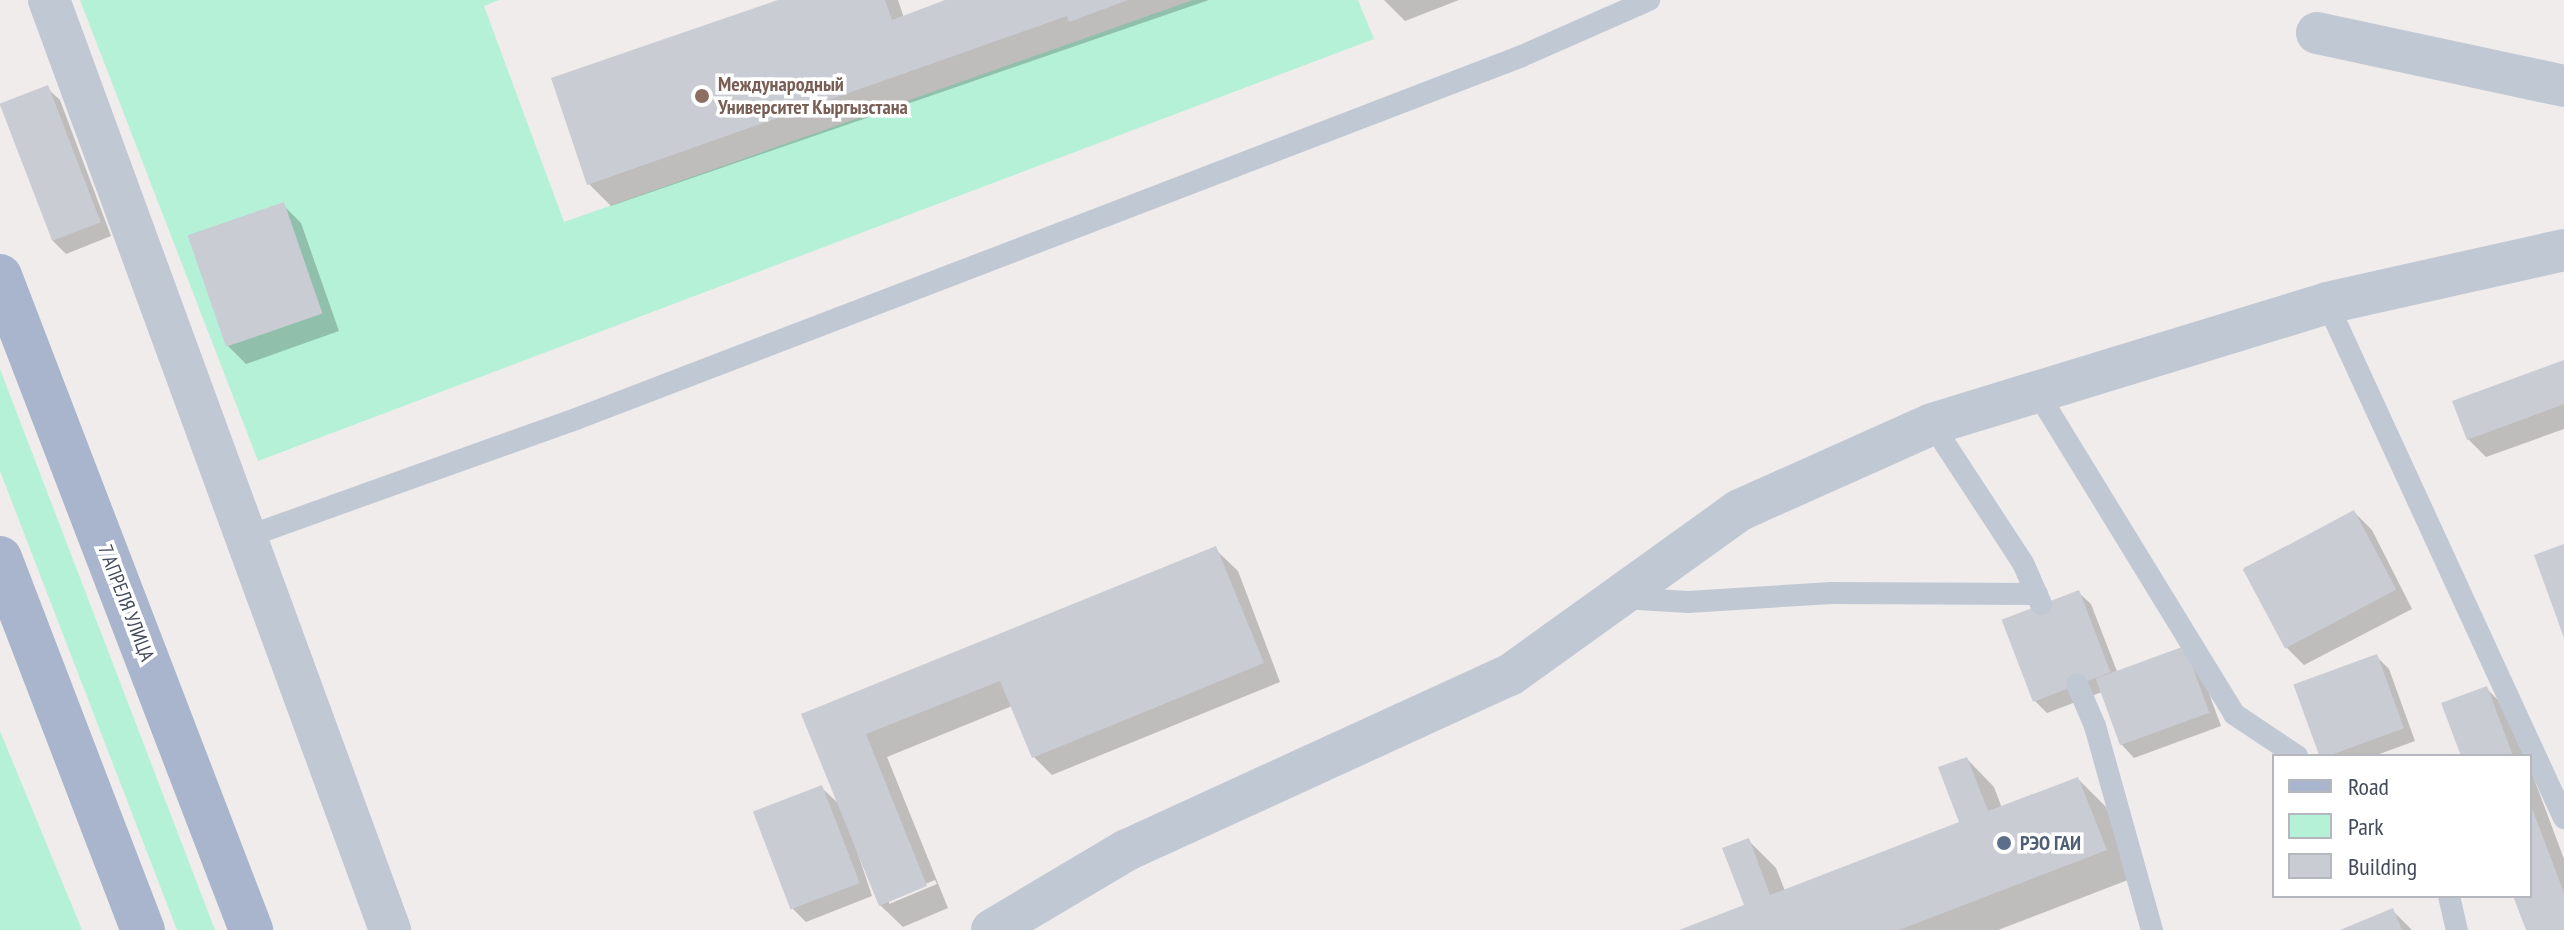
<!DOCTYPE html>
<html>
<head>
<meta charset="utf-8">
<style>
	body { margin:0 }
	#map { position:relative; width:2564px; height:930px; overflow:hidden; background:#efeceb; font-family:"PT Sans Narrow",sans-serif }
	div>[style] { position:absolute }
	[style*='--x'] { left:calc(var(--x)*1px); top:calc(var(--y)*1px); width:calc(var(--w)*1px); rotate:calc(var(--a)*1deg) }
	.green>* { inset:0; background:#b5f1d7 }
	.shadow>* { inset:0; background:#0003 }
	.building>* { inset:0; background:#caccd4; transform-origin:0 0 }
	.lane>* { height:22px; margin:-11px; padding:0 11px; transform-origin:11px; border-radius:11px; background:#c0c8d4 }
	.street>* { height:42px; margin:-21px; padding:0 21px; transform-origin:21px; border-radius:21px; background:#c0c8d4 }
	.primary>* { height:44px; margin:-22px; padding:0 22px; transform-origin:22px; border-radius:22px; background:#a9b5cd }
	.dots>* { width:22px; height:22px; translate:-50% -50%; box-sizing:border-box; border:4px solid #fff; border-radius:50% }
	span { translate:-50% -50%; white-space:nowrap; text-align:center; line-height:1.15; -webkit-text-stroke:7px #fff; paint-order:stroke }
	.education-label { font-size:20px; color:#785e54; font-weight:700 }
	.left { translate:0 -50%; text-align:left }
	.street-label { font-size:20px; color:#434b5a }
	.service-label { font-size:20px; color:#4e5e75; font-weight:700 }
	.legend { position:absolute; left:2272px; top:754px; width:260px; height:144px; box-sizing:border-box; background:#fff; border:2px solid #b4b7bd; margin:0; padding:10px 14px; list-style:none; font-size:24px; color:#434b5a }
	.legend li { display:flex; align-items:center; gap:16px; height:40px }
	.legend b { width:40px; border:2px solid #b4b7bd }
</style>
</head>
<body>
<div id="map">
	<div class="green">
		<div style="clip-path:polygon(80px 0,499px 0,484px 6px,564px 222px,1193px 0,1358px 0,1374px 39px,258px 461px)"></div>
		<div style="clip-path:polygon(0 369px,215px 930px,177px 930px,0 471px)"></div>
		<div style="clip-path:polygon(0 731px,82px 930px,0 930px)"></div>
	</div>
	<div class="shadow">
		<div style="clip-path:polygon(784px 0,898px 0,904px 18px,951px 0,1209px 0,611px 206px,589px 184px)"></div>
		<div style="clip-path:polygon(1384px 0,1459px 0,1405px 21px)"></div>
		<div style="clip-path:polygon(47px 88px,60px 100px,111px 236px,66px 254px,53px 241px)"></div>
		<div style="clip-path:polygon(283px 205px,301px 223px,339px 331px,246px 364px,228px 346px)"></div>
		<div style="clip-path:polygon(2564px 362px,2564px 429px,2486px 457px,2468px 439px)"></div>
		<div style="clip-path:polygon(2354px 512px,2372px 530px,2412px 609px,2304px 665px,2286px 647px,2244px 568px)"></div>
		<div style="clip-path:polygon(evenodd,1215px 549px,1238px 571px,1280px 682px,1052px 775px,1034px 757px,1012px 706px,887px 757px,948px 908px,903px 927px,880px 905px,851px 833px,872px 896px,806px 922px,793px 909px,822px 788px,841px 806px,804px 715px,1215px 549px,935px 880px,937px 884px,889px 904px,889px 899px,935px 880px)"></div>
		<div style="clip-path:polygon(2078px 592px,2091px 604px,2118px 674px,2197px 661px,2221px 726px,2134px 758px,2122px 745px,2102px 692px,2047px 713px,2035px 701px)"></div>
		<div style="clip-path:polygon(2376px 656px,2389px 669px,2415px 741px,2374px 756px,2321px 756px,2295px 686px)"></div>
		<div style="clip-path:polygon(2487px 689px,2509px 711px,2526px 756px,2463px 756px)"></div>
		<div style="clip-path:polygon(1967px 759px,1994px 787px,2002px 808px,2078px 779px,2106px 807px,2133px 878px,1998px 930px,1684px 930px,1746px 906px,1748px 840px,1776px 868px,1785px 891px,1962px 823px)"></div>
		<div style="clip-path:polygon(2530px 768px,2564px 859px,2564px 930px,2528px 930px,2515px 896px,2530px 896px)"></div>
		<div style="clip-path:polygon(2393px 911px,2412px 930px,2345px 930px)"></div>
	</div>
	<div class="building">
		<div style="clip-path:polygon(778px 0,885px 0,892px 20px,945px 0,1128px 0,1069px 22px,1067px 16px,587px 185px,551px 78px)"></div>
		<div style="left:48px;top:85px;width:147px;height:52px;rotate:69deg"></div>
		<div style="left:284px;top:202px;width:118px;height:102px;rotate:71deg"></div>
		<div style="clip-path:polygon(2564px 360px,2564px 404px,2467px 440px,2452px 401px)"></div>
		<div style="left:2354px;top:510px;width:90px;height:126px;rotate:62deg"></div>
		<div style="clip-path:polygon(2564px 544px,2564px 638px,2534px 555px)"></div>
		<div style="clip-path:polygon(1216px 546px,1264px 663px,1032px 758px,1000px 681px,866px 734px,927px 886px,879px 906px,801px 714px)"></div>
		<div style="left:2079px;top:590px;width:88px;height:83px;rotate:69deg"></div>
		<div style="left:2185px;top:646px;width:71px;height:95px;rotate:70deg"></div>
		<div style="left:2377px;top:654px;width:79px;height:89px;rotate:70deg"></div>
		<div style="clip-path:polygon(2487px 686px,2513px 756px,2461px 756px,2441px 703px)"></div>
		<div style="clip-path:polygon(1967px 757px,1988px 811px,2078px 777px,2107px 850px,1899px 930px,1679px 930px,1744px 905px,1722px 848px,1749px 838px,1770px 895px,1959px 822px,1938px 767px)"></div>
		<div style="left:822px;top:785px;width:105px;height:74px;rotate:69deg"></div>
		<div style="clip-path:polygon(2530px 803px,2564px 893px,2564px 930px,2526px 930px,2513px 896px,2530px 896px)"></div>
		<div style="clip-path:polygon(2393px 908px,2402px 930px,2340px 930px)"></div>
	</div>
	<div class="lane">
		<div style="--x:2327;--y:303;--w:567;--a:65.29"></div>
		<div style="--x:2037;--y:392;--w:377;--a:58.5"></div>
		<div style="--x:2234;--y:714;--w:76;--a:33.7"></div>
		<div style="--x:1932;--y:424;--w:166;--a:56.8"></div>
		<div style="--x:2023;--y:563;--w:45;--a:66.3"></div>
		<div style="--x:249;--y:536;--w:347;--a:-19.7"></div>
		<div style="--x:576;--y:419;--w:1013;--a:-20.99"></div>
		<div style="--x:1522;--y:56;--w:139;--a:-23.8"></div>
		<div style="--x:1622;--y:598;--w:66;--a:3.5"></div>
		<div style="--x:1688;--y:602;--w:144;--a:-3.6"></div>
		<div style="--x:1832;--y:593;--w:205;--a:0.3"></div>
		<div style="--x:2077;--y:684;--w:46;--a:66.8"></div>
		<div style="--x:2095;--y:726;--w:212;--a:74.4"></div>
		<div style="--x:2449;--y:896;--w:35;--a:77"></div>
	</div>
	<div class="street">
		<div style="--x:49;--y:0;--w:991;--a:69.86"></div>
		<div style="--x:2317;--y:33;--w:253;--a:12.1"></div>
		<div style="--x:992;--y:930;--w:157;--a:-30.7"></div>
		<div style="--x:1127;--y:850;--w:421;--a:-24.6"></div>
		<div style="--x:1510;--y:675;--w:283;--a:-35.7"></div>
		<div style="--x:1740;--y:510;--w:210;--a:-24.1"></div>
		<div style="--x:1932;--y:424;--w:413;--a:-17"></div>
		<div style="--x:2327;--y:303;--w:243;--a:-12.6"></div>
	</div>
	<div class="primary">
		<div style="--x:0;--y:276;--w:701;--a:69"></div>
		<div style="--x:0;--y:558;--w:399;--a:69"></div>
	</div>
	<div class="dots">
		<div style="left:702px;top:96px;background:#8d6e63"></div>
		<div style="left:2004px;top:843px;background:#5c6f8a"></div>
	</div>
	<div class="education-label">
		<span class="left" style="left:718px;top:96px">Международный<br>Университет Кыргызстана</span>
	</div>
	<div class="street-label">
		<span style="left:126px;top:603px;rotate:69deg">7 АПРЕЛЯ УЛИЦА</span>
	</div>
	<div class="service-label">
		<span class="left" style="left:2020px;top:843px">РЭО ГАИ</span>
	</div>
	<ul class="legend">
	<li><b style="height:10px;background:#a9b5cd"></b>Road</li>
	<li><b style="height:22px;background:#b5f1d7"></b>Park</li>
	<li><b style="height:22px;background:#caccd4"></b>Building</li>
	</ul>
</div>
</body>
</html>
